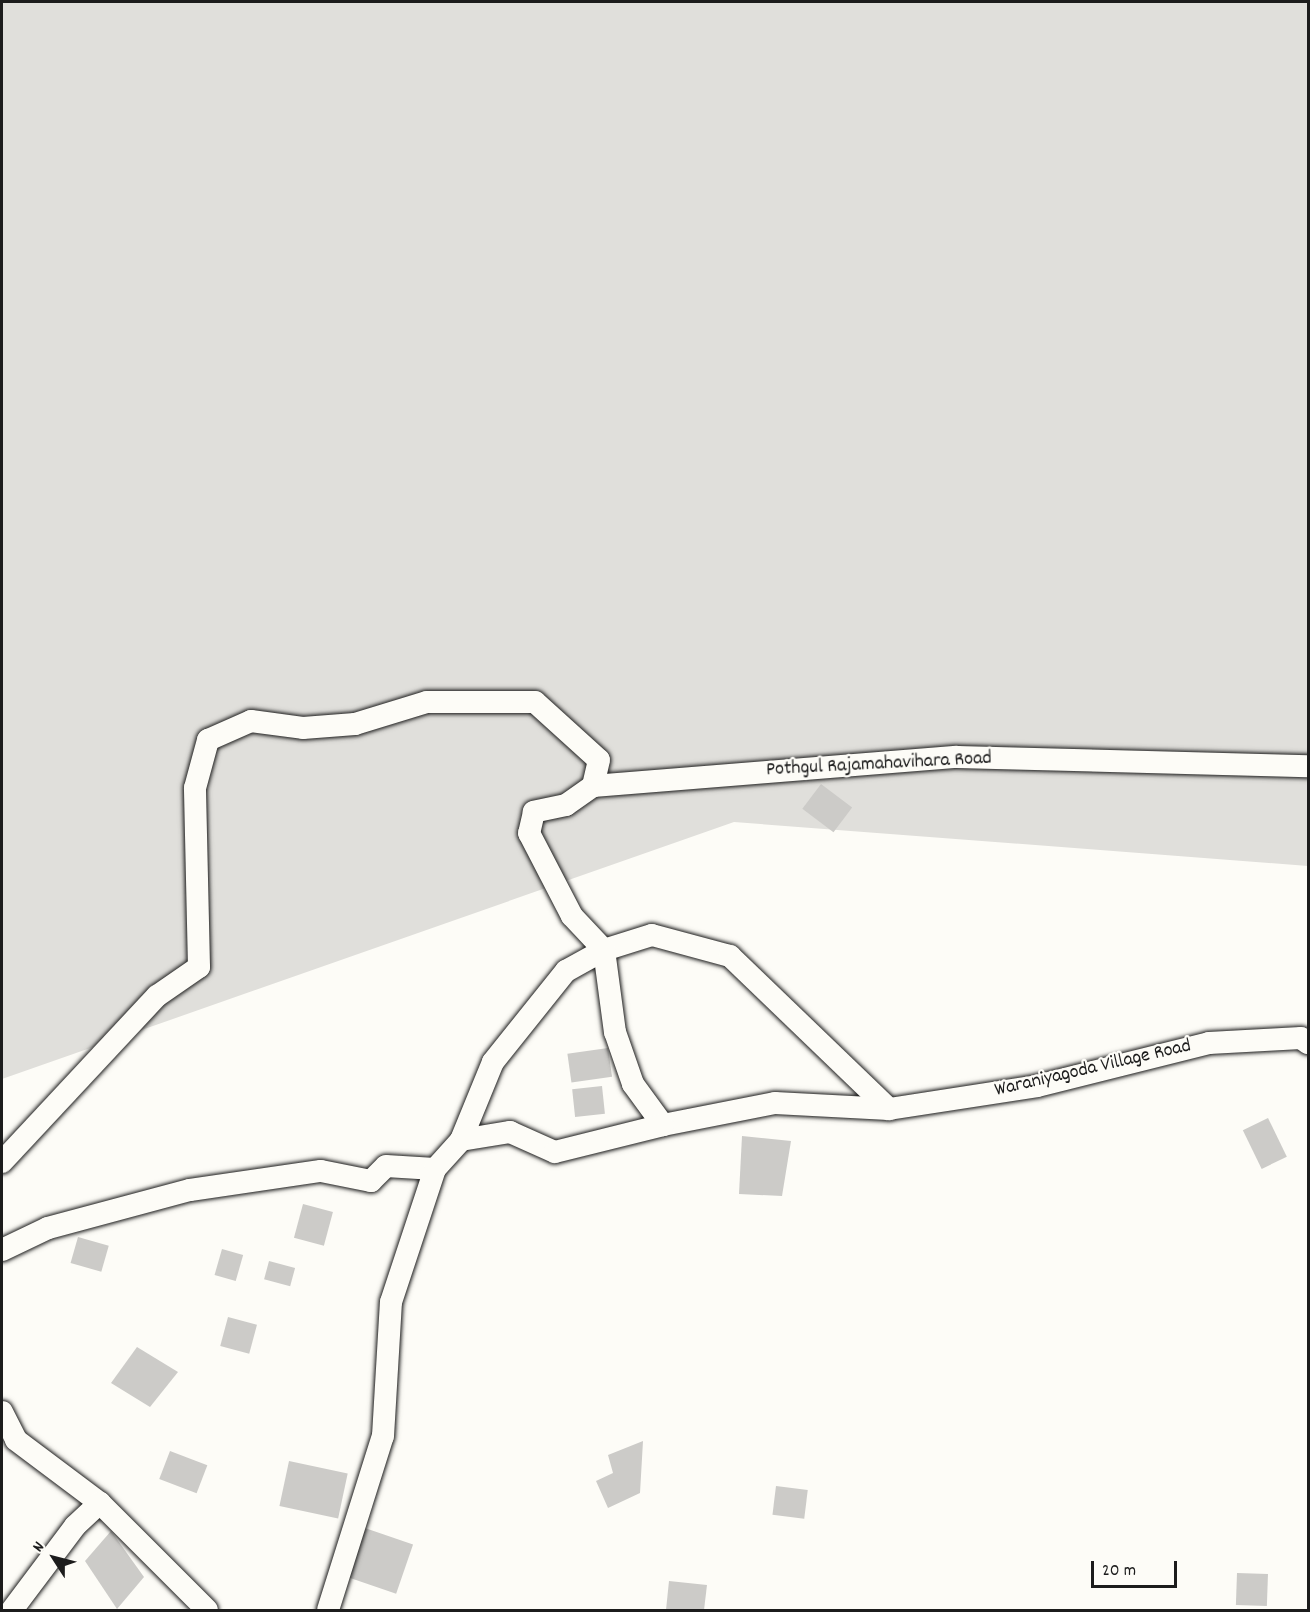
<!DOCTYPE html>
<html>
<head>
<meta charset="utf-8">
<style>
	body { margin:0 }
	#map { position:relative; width:1310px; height:1612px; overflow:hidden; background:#fdfcf7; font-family:Dekko,sans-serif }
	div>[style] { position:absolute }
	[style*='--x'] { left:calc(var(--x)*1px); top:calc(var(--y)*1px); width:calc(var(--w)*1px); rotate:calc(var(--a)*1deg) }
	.green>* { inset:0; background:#e0dfdb }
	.building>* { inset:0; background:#cccbc8; transform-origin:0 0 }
	.roads { filter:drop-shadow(0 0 2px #1c1c1c) drop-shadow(0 0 2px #1c1c1c) }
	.street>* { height:22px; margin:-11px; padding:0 11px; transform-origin:11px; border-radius:11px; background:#fdfcf7 }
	span { translate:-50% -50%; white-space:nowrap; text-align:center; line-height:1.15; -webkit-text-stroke:4.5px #fdfcf7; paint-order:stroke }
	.street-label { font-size:20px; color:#1c1c1c }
	.frame { position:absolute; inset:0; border:3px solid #1c1c1c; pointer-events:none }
	.north { position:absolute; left:24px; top:1528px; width:60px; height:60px; -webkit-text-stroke:4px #fdfcf7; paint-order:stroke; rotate:306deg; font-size:16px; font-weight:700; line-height:24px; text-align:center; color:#1c1c1c }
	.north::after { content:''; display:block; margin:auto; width:21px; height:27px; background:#1c1c1c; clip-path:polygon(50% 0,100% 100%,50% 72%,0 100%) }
	.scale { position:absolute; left:1091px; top:1561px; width:86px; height:27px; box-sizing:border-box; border:3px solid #1c1c1c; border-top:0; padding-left:8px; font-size:18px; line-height:21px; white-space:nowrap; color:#1c1c1c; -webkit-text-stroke:4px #fdfcf7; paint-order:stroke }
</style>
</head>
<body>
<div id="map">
	<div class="green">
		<div style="clip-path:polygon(2px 2px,1308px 2px,1308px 866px,734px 822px,2px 1079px)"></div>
	</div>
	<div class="building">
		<div style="left:821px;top:784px;width:39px;height:31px;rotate:37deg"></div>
		<div style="left:608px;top:1048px;width:29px;height:41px;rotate:82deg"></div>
		<div style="left:602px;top:1086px;width:28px;height:30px;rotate:84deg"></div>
		<div style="left:1268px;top:1118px;width:43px;height:28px;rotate:64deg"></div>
		<div style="clip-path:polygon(742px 1136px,791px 1141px,782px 1196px,739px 1194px)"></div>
		<div style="left:303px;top:1204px;width:31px;height:35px;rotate:15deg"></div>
		<div style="left:78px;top:1237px;width:32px;height:27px;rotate:16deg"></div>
		<div style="left:222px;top:1249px;width:22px;height:27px;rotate:16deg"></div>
		<div style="left:269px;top:1261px;width:27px;height:19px;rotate:15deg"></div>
		<div style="left:228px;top:1317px;width:30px;height:30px;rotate:15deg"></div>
		<div style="clip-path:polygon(137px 1347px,178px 1372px,150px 1407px,111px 1383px)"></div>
		<div style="clip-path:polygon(643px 1441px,640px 1493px,608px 1508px,596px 1481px,613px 1473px,608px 1455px)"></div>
		<div style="left:170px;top:1451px;width:40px;height:30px;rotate:21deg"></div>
		<div style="left:289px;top:1461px;width:60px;height:46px;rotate:12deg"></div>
		<div style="left:776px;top:1486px;width:32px;height:29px;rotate:7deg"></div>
		<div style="left:362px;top:1527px;width:54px;height:52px;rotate:19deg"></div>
		<div style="clip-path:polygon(111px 1531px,144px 1577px,117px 1609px,85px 1561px)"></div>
		<div style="left:1237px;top:1573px;width:31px;height:32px;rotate:2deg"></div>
		<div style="clip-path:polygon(669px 1581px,707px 1585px,704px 1610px,666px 1610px)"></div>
	</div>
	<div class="roads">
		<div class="street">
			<div style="--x:593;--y:786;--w:365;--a:-4.6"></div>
			<div style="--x:957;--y:757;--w:351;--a:1.5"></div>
			<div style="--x:461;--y:1140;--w:84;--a:-67.7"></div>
			<div style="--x:493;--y:1062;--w:117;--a:-51.3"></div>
			<div style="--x:566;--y:971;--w:43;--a:-28.9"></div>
			<div style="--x:604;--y:950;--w:50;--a:-17.4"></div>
			<div style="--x:652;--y:935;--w:81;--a:15.1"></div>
			<div style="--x:730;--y:956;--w:221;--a:43.9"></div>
			<div style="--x:2;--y:1162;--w:227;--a:-47"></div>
			<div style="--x:157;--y:996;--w:51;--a:-34.6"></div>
			<div style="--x:199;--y:967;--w:179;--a:-91.3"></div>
			<div style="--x:195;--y:788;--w:50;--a:-74.8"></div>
			<div style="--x:208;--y:740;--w:47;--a:-23.8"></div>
			<div style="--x:251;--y:721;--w:52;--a:7.7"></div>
			<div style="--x:303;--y:728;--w:52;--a:-4.4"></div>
			<div style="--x:355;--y:724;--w:75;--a:-17"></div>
			<div style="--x:427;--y:702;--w:108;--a:0"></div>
			<div style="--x:535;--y:702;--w:86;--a:42.2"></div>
			<div style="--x:599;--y:760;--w:27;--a:103"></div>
			<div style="--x:593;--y:786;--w:33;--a:145"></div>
			<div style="--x:566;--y:805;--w:33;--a:168"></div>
			<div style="--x:534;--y:812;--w:22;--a:103"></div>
			<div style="--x:529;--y:833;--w:93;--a:62.6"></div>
			<div style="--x:572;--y:916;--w:47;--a:46.7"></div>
			<div style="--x:604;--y:950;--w:83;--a:82.4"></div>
			<div style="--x:615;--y:1032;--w:55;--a:70.9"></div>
			<div style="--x:633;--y:1084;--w:51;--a:53.8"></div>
			<div style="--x:663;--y:1125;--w:114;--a:-11.1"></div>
			<div style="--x:775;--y:1103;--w:114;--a:3"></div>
			<div style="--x:889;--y:1109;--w:150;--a:-8.8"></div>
			<div style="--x:1037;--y:1086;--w:177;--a:-14"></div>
			<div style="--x:1209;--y:1043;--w:92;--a:-3.1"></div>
			<div style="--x:1301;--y:1038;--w:9;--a:36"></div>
			<div style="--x:2;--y:1250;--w:51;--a:-25.6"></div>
			<div style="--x:48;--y:1228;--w:147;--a:-15"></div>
			<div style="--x:190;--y:1190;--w:132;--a:-8.3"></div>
			<div style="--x:321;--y:1171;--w:51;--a:11.3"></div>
			<div style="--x:371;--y:1181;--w:21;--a:-45"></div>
			<div style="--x:386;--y:1166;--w:49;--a:3.5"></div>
			<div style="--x:2;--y:1412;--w:31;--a:63"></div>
			<div style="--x:16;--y:1440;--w:105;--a:36.9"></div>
			<div style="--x:100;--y:1503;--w:151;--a:45"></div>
			<div style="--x:12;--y:1610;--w:105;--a:-53.1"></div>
			<div style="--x:75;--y:1526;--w:34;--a:-43"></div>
			<div style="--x:328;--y:1610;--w:182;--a:-72.5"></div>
			<div style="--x:383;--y:1436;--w:134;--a:-86.6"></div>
			<div style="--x:391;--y:1302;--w:140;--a:-71.7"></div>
			<div style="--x:435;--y:1169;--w:39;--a:-48"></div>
			<div style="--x:461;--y:1140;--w:50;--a:-9.3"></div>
			<div style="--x:510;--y:1132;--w:49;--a:24"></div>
			<div style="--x:555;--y:1152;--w:111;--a:-14"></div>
		</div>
	</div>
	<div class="street-label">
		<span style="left:879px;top:765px;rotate:-3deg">Pothgul Rajamahavihara Road</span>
		<span style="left:1093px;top:1069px;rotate:-13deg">Waraniyagoda Village Road</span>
	</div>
	<div class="frame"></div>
	<div class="north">N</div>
	<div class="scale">20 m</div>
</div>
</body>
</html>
